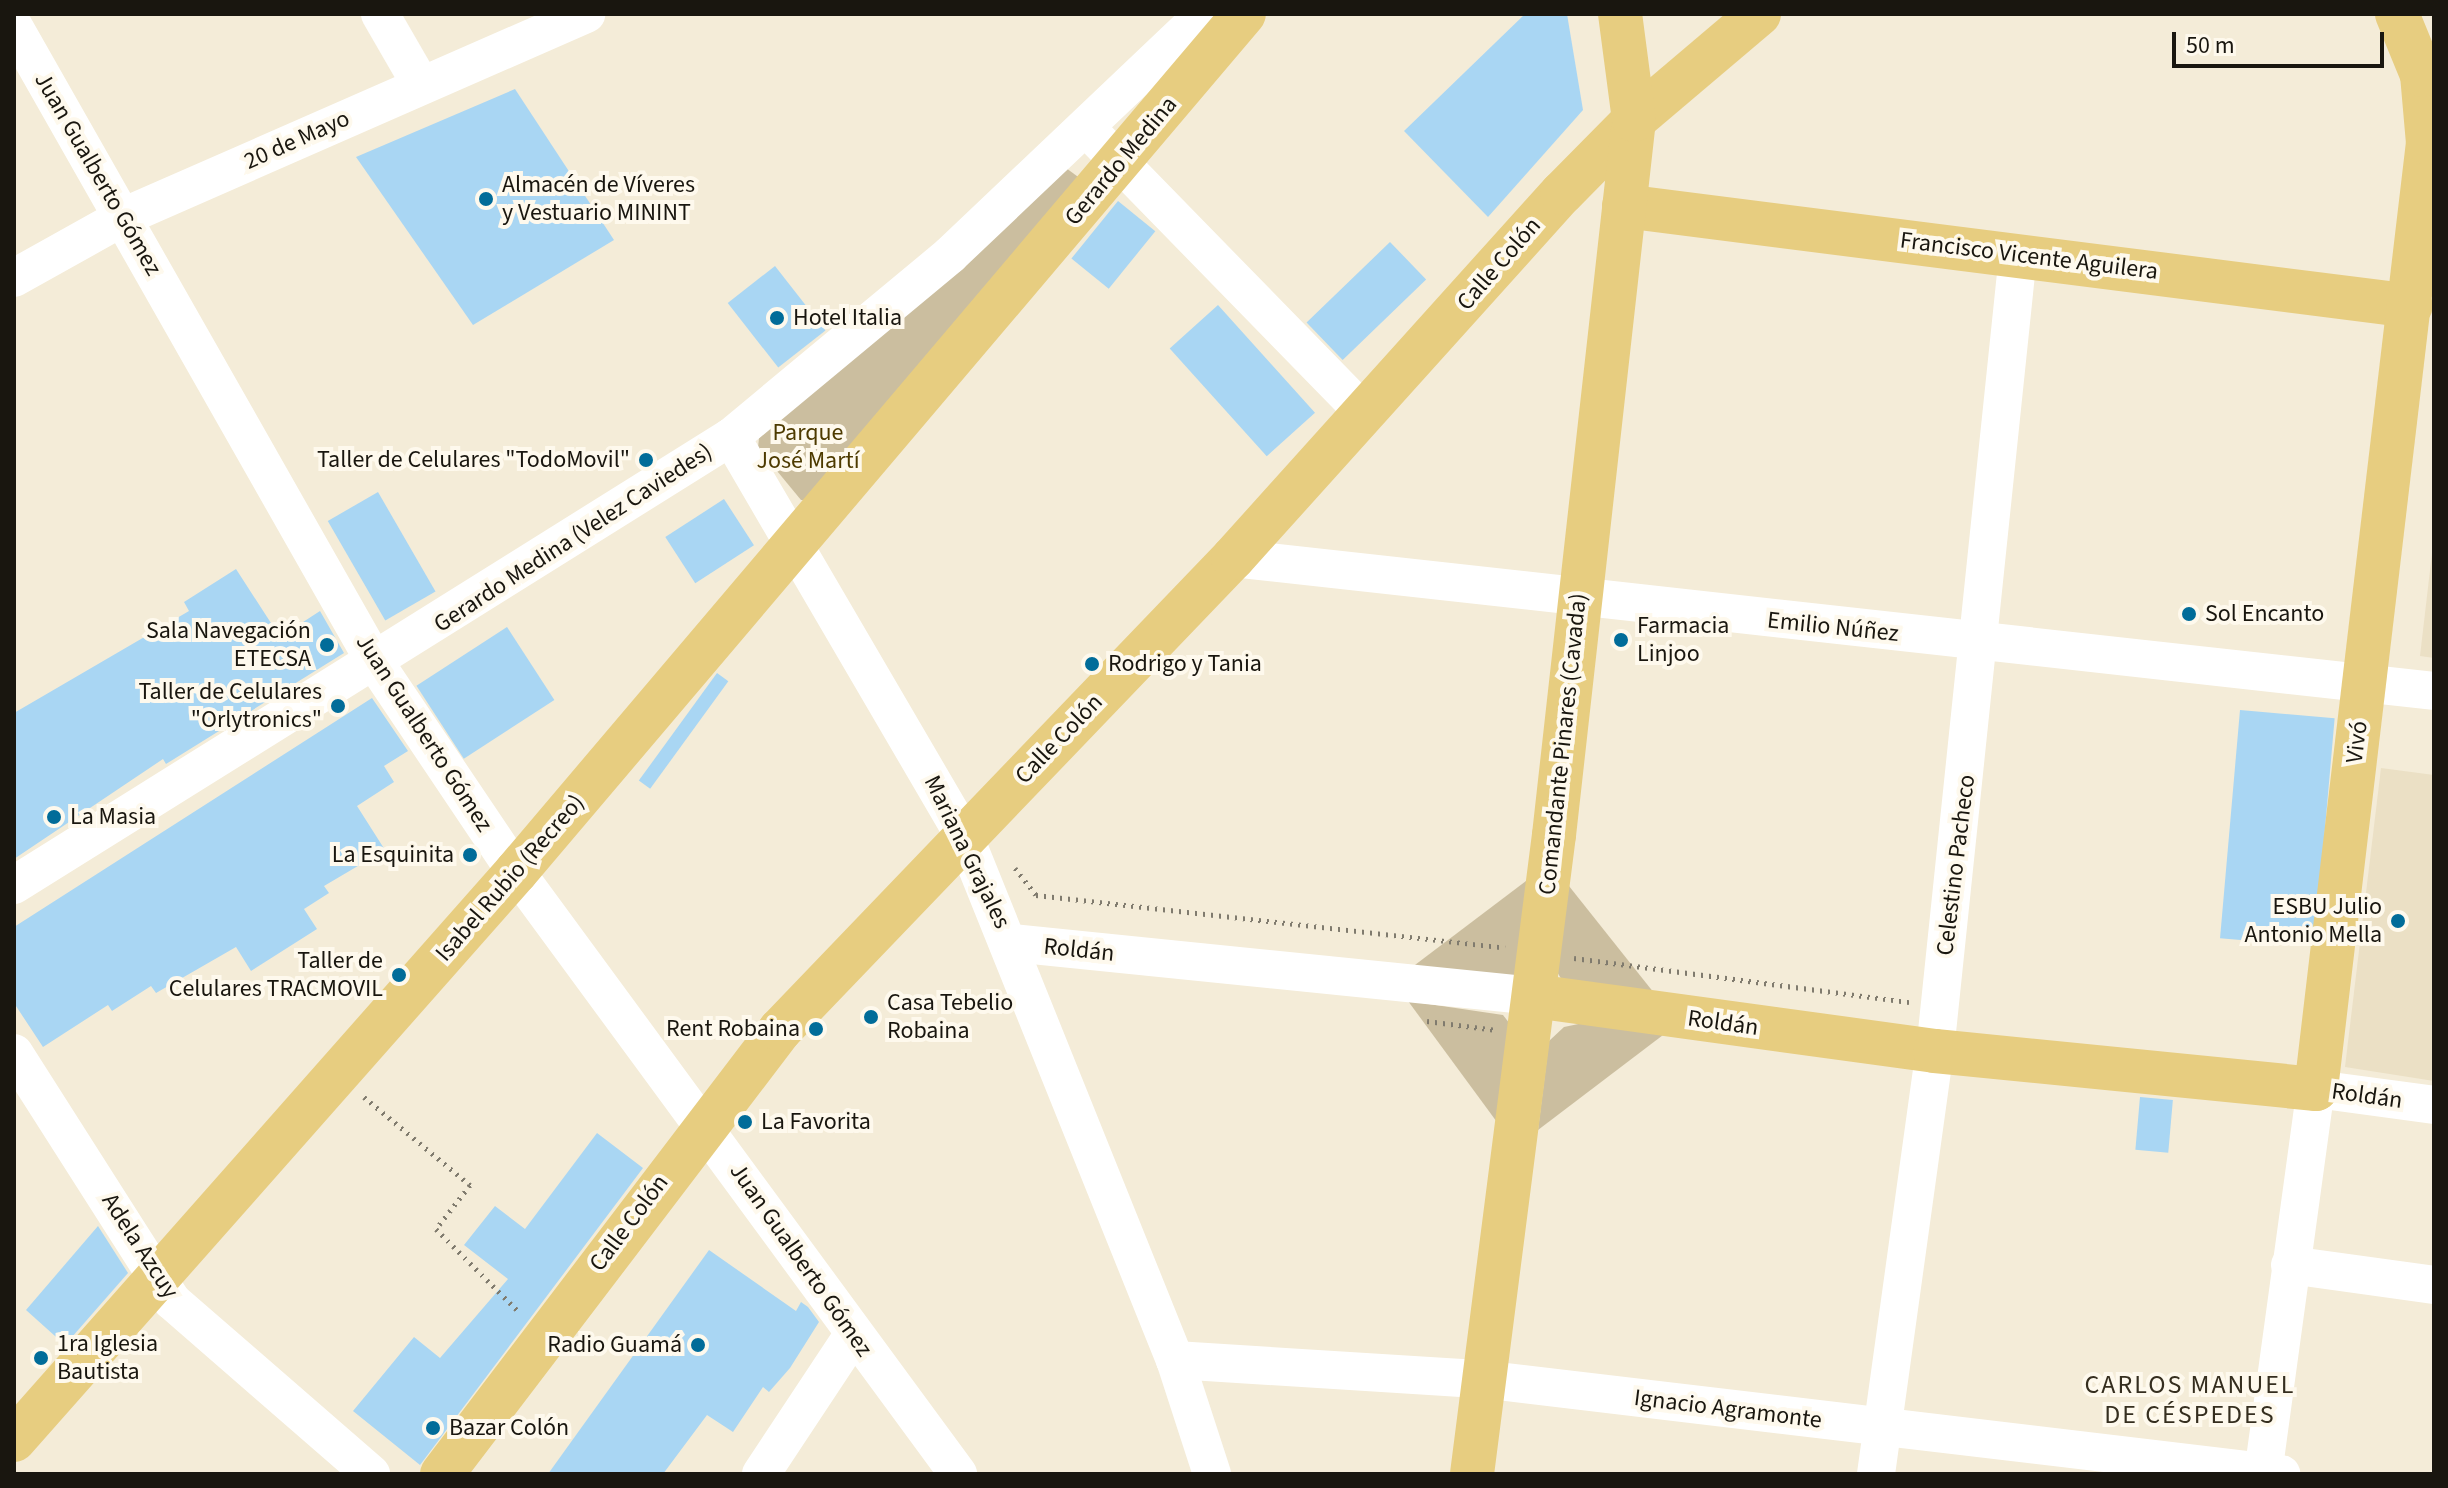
<!DOCTYPE html>
<html>
<head>
<meta charset="utf-8">
<style>
	body { margin:0 }
	#map { position:relative; width:2448px; height:1488px; overflow:hidden; background:#f4ecd8; font-family:"Source Sans 3",sans-serif }
	div>[style] { position:absolute }
	[style*='--x'] { left:calc(var(--x)*1px); top:calc(var(--y)*1px); width:calc(var(--w)*1px); rotate:calc(var(--a)*1deg) }
	.built>* { inset:0; background:#ebe0c5 }
	.green>* { inset:0; background:#cbbe9f }
	.building>* { inset:0; background:#a9d6f3; transform-origin:0 0 }
	.path>* { height:5px; margin-top:-2.5px; transform-origin:0; background:repeating-linear-gradient(90deg,#807b6e 0 2px,transparent 0 8px) }
	.minor>* { height:38px; margin:-19px; padding:0 19px; transform-origin:19px; border-radius:19px; background:#fff }
	.major>* { height:44px; margin:-22px; padding:0 22px; transform-origin:22px; border-radius:22px; background:#e7cd80 }
	.dots>* { width:22px; height:22px; translate:-50% -50%; box-sizing:border-box; border:4px solid #fef9ed; border-radius:50% }
	span { translate:-50% -50%; white-space:nowrap; text-align:center; line-height:1.15; -webkit-text-stroke:8px #fef9ed; paint-order:stroke }
	.street-label { font-size:24px; color:#19160f }
	.poi-label { font-size:24px; color:#19160f }
	.left { translate:0 -50%; text-align:left }
	.right { translate:-100% -50%; text-align:right }
	.park-label { font-size:24px; color:#4d3a00 }
	.neighbourhood-label { font-size:26px; color:#352e1f; letter-spacing:2px }
	.frame { position:absolute; inset:0; border:16px solid #19160f; pointer-events:none }
	.scale { position:absolute; left:2172px; top:32px; width:212px; height:36px; box-sizing:border-box; border:4px solid #19160f; border-top:0; padding-left:10px; font-size:24px; line-height:28px; white-space:nowrap; color:#19160f; -webkit-text-stroke:6px #fef9ed; paint-order:stroke }
</style>
</head>
<body>
<div id="map">
	<div class="built">
		<div style="clip-path:polygon(2434px 536px,2434px 658px,2420px 656px)"></div>
		<div style="clip-path:polygon(2381px 768px,2434px 775px,2434px 1081px,2345px 1067px)"></div>
	</div>
	<div class="green">
		<div style="clip-path:polygon(1066px 168px,1085px 182px,814px 500px,801px 500px,758px 448px,759px 438px)"></div>
		<div style="clip-path:polygon(1534px 875px,1524px 963px,1512px 980px,1407px 971px)"></div>
		<div style="clip-path:polygon(1565px 881px,1658px 998px,1566px 987px,1556px 970px)"></div>
		<div style="clip-path:polygon(1408px 1001px,1503px 1015px,1513px 1028px,1505px 1133px)"></div>
		<div style="clip-path:polygon(1588px 1022px,1667px 1032px,1538px 1130px,1549px 1041px,1564px 1027px)"></div>
	</div>
	<div class="building">
		<div style="clip-path:polygon(1525px 14px,1567px 14px,1583px 110px,1488px 217px,1404px 131px)"></div>
		<div style="clip-path:polygon(515px 89px,614px 240px,473px 325px,356px 157px)"></div>
		<div style="left:1118px;top:201px;width:48px;height:74px;rotate:39deg"></div>
		<div style="left:1390px;top:242px;width:52px;height:116px;rotate:46deg"></div>
		<div style="left:775px;top:266px;width:82px;height:60px;rotate:52deg"></div>
		<div style="left:1218px;top:305px;width:145px;height:65px;rotate:48deg"></div>
		<div style="left:378px;top:492px;width:115px;height:58px;rotate:60deg"></div>
		<div style="left:724px;top:499px;width:55px;height:70px;rotate:57deg"></div>
		<div style="clip-path:polygon(236px 569px,280px 637px,320px 611px,344px 653px,166px 764px,163px 759px,14px 859px,14px 713px,189px 611px,184px 602px)"></div>
		<div style="left:507px;top:627px;width:87px;height:108px;rotate:57deg"></div>
		<div style="left:717px;top:673px;width:14px;height:133px;rotate:36deg"></div>
		<div style="clip-path:polygon(372px 698px,408px 751px,384px 766px,394px 782px,357px 806px,385px 850px,324px 886px,329px 893px,304px 909px,317px 929px,251px 971px,236px 947px,156px 993px,151px 986px,112px 1011px,108px 1005px,43px 1047px,14px 1003px,14px 927px)"></div>
		<div style="left:2240px;top:710px;width:95px;height:229px;rotate:5deg"></div>
		<div style="left:2140px;top:1097px;width:33px;height:53px;rotate:5deg"></div>
		<div style="clip-path:polygon(597px 1133px,643px 1168px,420px 1465px,353px 1411px,414px 1337px,440px 1358px,508px 1279px,464px 1245px,495px 1206px,525px 1229px)"></div>
		<div style="clip-path:polygon(98px 1226px,128px 1273px,65px 1345px,26px 1310px)"></div>
		<div style="clip-path:polygon(709px 1250px,796px 1311px,801px 1302px,808px 1307px,819px 1322px,790px 1368px,769px 1392px,763px 1387px,733px 1432px,707px 1415px,663px 1474px,548px 1474px)"></div>
	</div>
	<div class="path">
		<div style="--x:1015;--y:868;--w:34;--a:52"></div>
		<div style="--x:1036;--y:895;--w:472;--a:6.4"></div>
		<div style="--x:1574;--y:958;--w:338;--a:7.5"></div>
		<div style="--x:1427;--y:1021;--w:70;--a:7.4"></div>
		<div style="--x:364;--y:1097;--w:138;--a:39.7"></div>
		<div style="--x:470;--y:1185;--w:56;--a:127.7"></div>
		<div style="--x:436;--y:1229;--w:120;--a:45"></div>
	</div>
	<div class="minor">
		<div style="--x:380;--y:14;--w:82;--a:60"></div>
		<div style="--x:14;--y:27;--w:733;--a:60.39"></div>
		<div style="--x:376;--y:664;--w:251;--a:56.1"></div>
		<div style="--x:516;--y:872;--w:747;--a:53.71"></div>
		<div style="--x:1097;--y:139;--w:385;--a:45.7"></div>
		<div style="--x:14;--y:278;--w:125;--a:-29.2"></div>
		<div style="--x:123;--y:217;--w:506;--a:-23.67"></div>
		<div style="--x:731;--y:437;--w:464;--a:59.7"></div>
		<div style="--x:965;--y:838;--w:563;--a:68.09"></div>
		<div style="--x:1175;--y:1360;--w:120;--a:72"></div>
		<div style="--x:1233;--y:558;--w:1208;--a:6.32"></div>
		<div style="--x:14;--y:885;--w:845;--a:-32"></div>
		<div style="--x:731;--y:437;--w:285;--a:-39.7"></div>
		<div style="--x:950;--y:255;--w:350;--a:-43.5"></div>
		<div style="--x:1012;--y:943;--w:525;--a:5.8"></div>
		<div style="--x:14;--y:1053;--w:294;--a:57.5"></div>
		<div style="--x:172;--y:1301;--w:264;--a:41"></div>
		<div style="--x:2290;--y:1265;--w:145;--a:7.9"></div>
		<div style="--x:1175;--y:1360;--w:307;--a:3.6"></div>
		<div style="--x:1481;--y:1379;--w:806;--a:6.77"></div>
		<div style="--x:761;--y:1474;--w:167;--a:-56.5"></div>
		<div style="--x:1876;--y:1474;--w:427;--a:-82.1"></div>
		<div style="--x:1935;--y:1051;--w:801;--a:-84.05"></div>
		<div style="--x:2263;--y:1474;--w:389;--a:-82.2"></div>
		<div style="--x:2316;--y:1089;--w:119;--a:7.7"></div>
	</div>
	<div class="major">
		<div style="--x:1624;--y:206;--w:793;--a:7.24"></div>
		<div style="--x:1534;--y:996;--w:405;--a:7.8"></div>
		<div style="--x:1935;--y:1051;--w:383;--a:5.7"></div>
		<div style="--x:2316;--y:1089;--w:953;--a:-83.25"></div>
		<div style="--x:2428;--y:143;--w:68;--a:-95"></div>
		<div style="--x:2422;--y:75;--w:66;--a:-112.3"></div>
		<div style="--x:14;--y:1440;--w:758;--a:-48.53"></div>
		<div style="--x:516;--y:872;--w:1125;--a:-49.69"></div>
		<div style="--x:442;--y:1474;--w:558;--a:-52.72"></div>
		<div style="--x:780;--y:1030;--w:654;--a:-46.18"></div>
		<div style="--x:1233;--y:558;--w:491;--a:-48"></div>
		<div style="--x:1562;--y:193;--w:103;--a:-45.4"></div>
		<div style="--x:1634;--y:120;--w:164;--a:-40.3"></div>
		<div style="--x:1472;--y:1474;--w:644;--a:-82.69"></div>
		<div style="--x:1554;--y:835;--w:719;--a:-83.62"></div>
		<div style="--x:1634;--y:120;--w:107;--a:-97.5"></div>
	</div>
	<div class="dots">
		<div style="left:486px;top:199px;background:#016c99"></div>
		<div style="left:777px;top:318px;background:#016c99"></div>
		<div style="left:646px;top:460px;background:#016c99"></div>
		<div style="left:2189px;top:614px;background:#016c99"></div>
		<div style="left:1621px;top:640px;background:#016c99"></div>
		<div style="left:327px;top:645px;background:#016c99"></div>
		<div style="left:1092px;top:664px;background:#016c99"></div>
		<div style="left:338px;top:706px;background:#016c99"></div>
		<div style="left:54px;top:817px;background:#016c99"></div>
		<div style="left:470px;top:855px;background:#016c99"></div>
		<div style="left:2398px;top:921px;background:#016c99"></div>
		<div style="left:399px;top:975px;background:#016c99"></div>
		<div style="left:871px;top:1017px;background:#016c99"></div>
		<div style="left:816px;top:1029px;background:#016c99"></div>
		<div style="left:745px;top:1122px;background:#016c99"></div>
		<div style="left:698px;top:1345px;background:#016c99"></div>
		<div style="left:41px;top:1358px;background:#016c99"></div>
		<div style="left:433px;top:1428px;background:#016c99"></div>
	</div>
	<div class="street-label">
		<span style="left:297px;top:140px;rotate:-24deg">20 de Mayo</span>
		<span style="left:1121px;top:161px;rotate:-50deg">Gerardo Medina</span>
		<span style="left:98px;top:174px;rotate:60deg">Juan Gualberto Gómez</span>
		<span style="left:2029px;top:256px;rotate:7deg">Francisco Vicente Aguilera</span>
		<span style="left:1499px;top:264px;rotate:-49deg">Calle Colón</span>
		<span style="left:573px;top:538px;rotate:-33deg">Gerardo Medina (Velez Caviedes)</span>
		<span style="left:1833px;top:627px;rotate:6deg">Emilio Núñez</span>
		<span style="left:424px;top:733px;rotate:57deg">Juan Gualberto Gómez</span>
		<span style="left:1059px;top:739px;rotate:-46deg">Calle Colón</span>
		<span style="left:2357px;top:742px;rotate:-83deg">Vivó</span>
		<span style="left:1563px;top:744px;rotate:-84deg">Comandante Pinares (Cavada)</span>
		<span style="left:967px;top:852px;rotate:64deg">Mariana Grajales</span>
		<span style="left:1956px;top:865px;rotate:-83deg">Celestino Pacheco</span>
		<span style="left:510px;top:878px;rotate:-49deg">Isabel Rubio (Recreo)</span>
		<span style="left:1079px;top:950px;rotate:6deg">Roldán</span>
		<span style="left:1723px;top:1023px;rotate:8deg">Roldán</span>
		<span style="left:2367px;top:1096px;rotate:8deg">Roldán</span>
		<span style="left:629px;top:1223px;rotate:-53deg">Calle Colón</span>
		<span style="left:140px;top:1246px;rotate:57deg">Adela Azcuy</span>
		<span style="left:801px;top:1260px;rotate:55deg">Juan Gualberto Gómez</span>
		<span style="left:1728px;top:1409px;rotate:7deg">Ignacio Agramonte</span>
	</div>
	<div class="poi-label">
		<span class="left" style="left:502px;top:199px">Almacén de Víveres<br>y Vestuario MININT</span>
		<span class="left" style="left:793px;top:318px">Hotel Italia</span>
		<span class="right" style="left:630px;top:460px">Taller de Celulares "TodoMovil"</span>
		<span class="left" style="left:2205px;top:614px">Sol Encanto</span>
		<span class="left" style="left:1637px;top:640px">Farmacia<br>Linjoo</span>
		<span class="right" style="left:311px;top:645px">Sala Navegación<br>ETECSA</span>
		<span class="left" style="left:1108px;top:664px">Rodrigo y Tania</span>
		<span class="right" style="left:322px;top:706px">Taller de Celulares<br>"Orlytronics"</span>
		<span class="left" style="left:70px;top:817px">La Masia</span>
		<span class="right" style="left:454px;top:855px">La Esquinita</span>
		<span class="right" style="left:2382px;top:921px">ESBU Julio<br>Antonio Mella</span>
		<span class="right" style="left:383px;top:975px">Taller de<br>Celulares TRACMOVIL</span>
		<span class="left" style="left:887px;top:1017px">Casa Tebelio<br>Robaina</span>
		<span class="right" style="left:800px;top:1029px">Rent Robaina</span>
		<span class="left" style="left:761px;top:1122px">La Favorita</span>
		<span class="left" style="left:57px;top:1358px">1ra Iglesia<br>Bautista</span>
		<span class="right" style="left:682px;top:1345px">Radio Guamá</span>
		<span class="left" style="left:449px;top:1428px">Bazar Colón</span>
	</div>
	<div class="park-label">
		<span style="left:808px;top:447px">Parque<br>José Martí</span>
	</div>
	<div class="neighbourhood-label">
		<span style="left:2190px;top:1400px">CARLOS MANUEL<br>DE CÉSPEDES</span>
	</div>
	<div class="frame"></div>
	<div class="scale">50 m</div>
</div>
</body>
</html>
